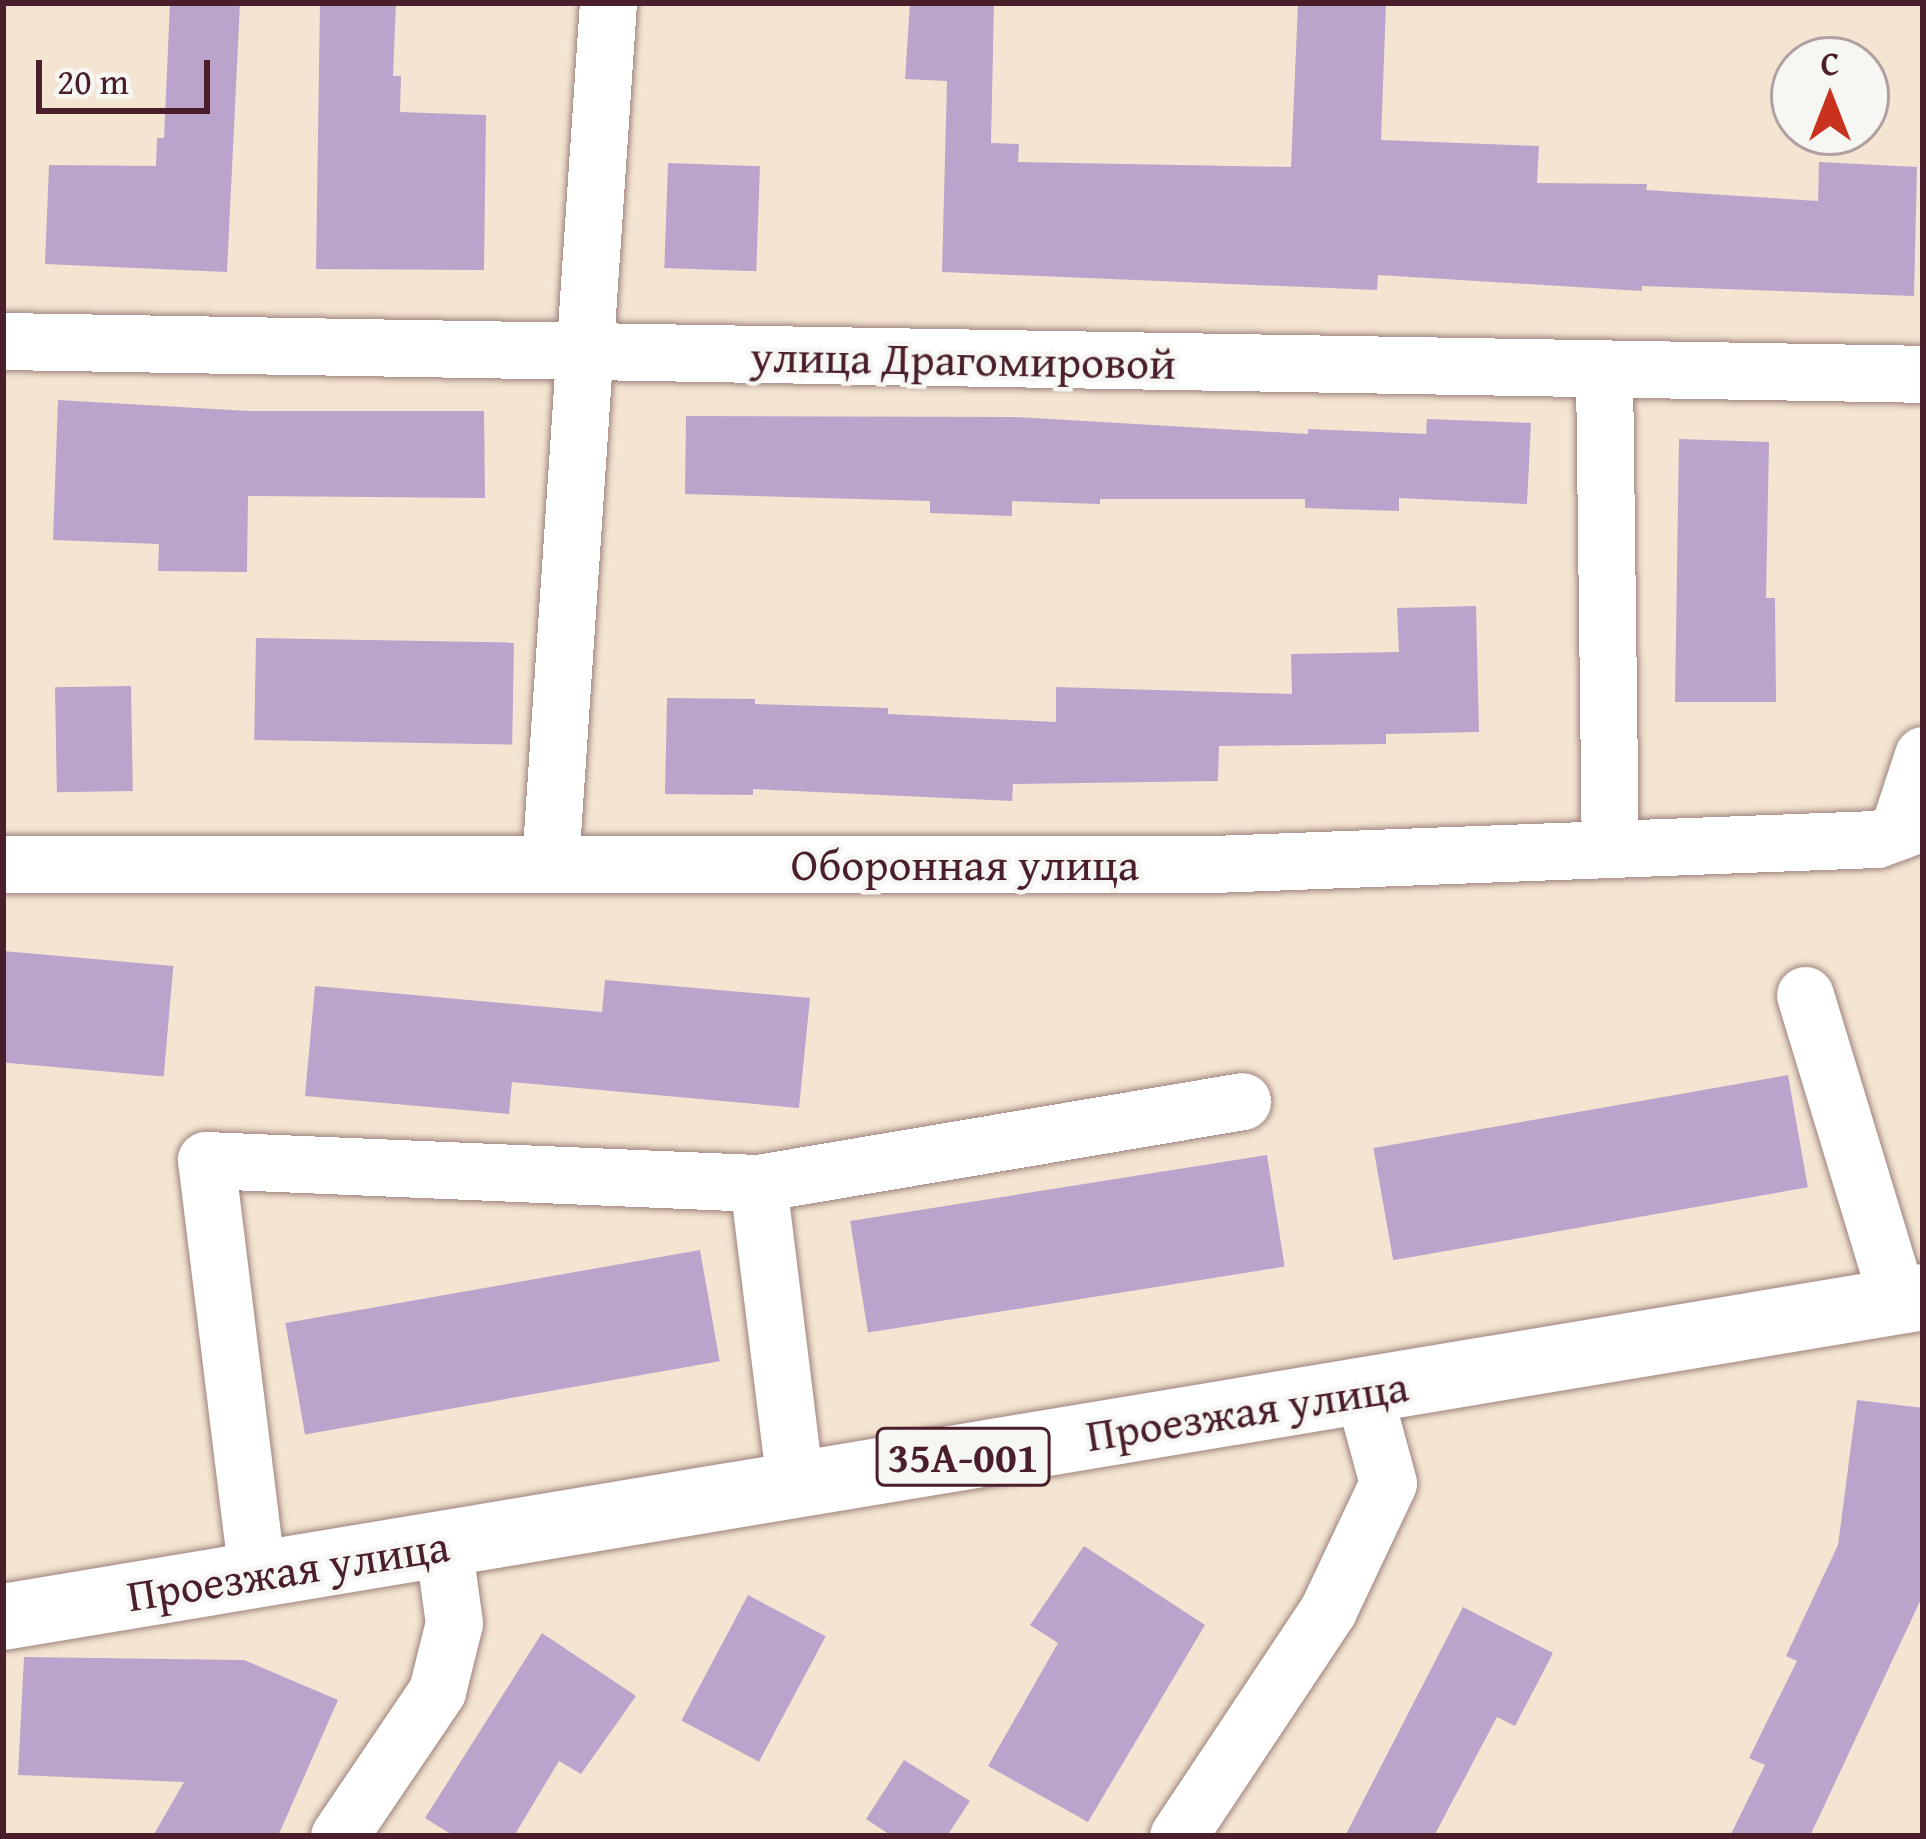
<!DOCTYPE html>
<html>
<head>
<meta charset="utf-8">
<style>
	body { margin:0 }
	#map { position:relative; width:1926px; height:1839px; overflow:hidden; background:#f3e5d1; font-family:"Gentium Book Plus",serif }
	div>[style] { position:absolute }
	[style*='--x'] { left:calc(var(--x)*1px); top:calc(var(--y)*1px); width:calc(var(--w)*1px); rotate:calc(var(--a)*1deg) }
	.building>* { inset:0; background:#bba4cb; transform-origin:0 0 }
	.roads { filter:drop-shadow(0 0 3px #9e827e) drop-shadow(0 0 3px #9e827e) }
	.minor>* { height:57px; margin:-28.5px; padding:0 28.5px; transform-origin:28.5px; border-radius:28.5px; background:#fff }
	.highway>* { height:66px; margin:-33px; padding:0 33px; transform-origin:33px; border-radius:33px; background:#fff }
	span { translate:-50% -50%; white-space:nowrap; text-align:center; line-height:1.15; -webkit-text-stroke:9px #f6f6f2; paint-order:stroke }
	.shield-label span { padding:3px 9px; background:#f6f6f2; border:3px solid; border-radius:9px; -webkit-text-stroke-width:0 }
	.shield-label { font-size:42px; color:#4a1f2b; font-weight:700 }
	.street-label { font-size:45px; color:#4a1f2b }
	.frame { position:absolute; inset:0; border:6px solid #4a1f2b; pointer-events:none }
	.north { position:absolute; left:1770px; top:36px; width:120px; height:120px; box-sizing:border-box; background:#f6f6f2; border:3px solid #b1a0a2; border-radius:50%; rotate:0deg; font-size:33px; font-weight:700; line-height:48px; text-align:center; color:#4a1f2b }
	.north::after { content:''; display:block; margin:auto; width:42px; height:54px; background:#c8321e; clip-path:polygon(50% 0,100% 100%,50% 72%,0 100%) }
	.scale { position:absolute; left:36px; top:60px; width:174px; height:54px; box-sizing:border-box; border:6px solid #4a1f2b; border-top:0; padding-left:15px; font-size:36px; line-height:42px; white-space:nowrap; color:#4a1f2b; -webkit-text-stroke:9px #f6f6f2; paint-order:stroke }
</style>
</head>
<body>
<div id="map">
	<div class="building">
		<div style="clip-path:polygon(170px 3px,240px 3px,227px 272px,45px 264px,49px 165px,156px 166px,157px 138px,164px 138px)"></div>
		<div style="clip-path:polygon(320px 3px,396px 3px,393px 76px,401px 76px,400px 112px,486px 115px,484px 270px,316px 269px)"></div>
		<div style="clip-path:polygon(910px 3px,994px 3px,991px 143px,1019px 144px,1018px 162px,1291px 167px,1298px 3px,1386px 3px,1381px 140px,1539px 146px,1537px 183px,1647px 184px,1646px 190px,1818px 201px,1819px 162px,1917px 167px,1914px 296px,1642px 286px,1642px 291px,1378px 275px,1377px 290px,942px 272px,947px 81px,905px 79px)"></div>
		<div style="left:668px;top:163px;width:92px;height:105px;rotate:2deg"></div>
		<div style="clip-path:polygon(58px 400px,249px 411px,484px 411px,485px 498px,248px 496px,247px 572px,158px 571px,159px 544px,53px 540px)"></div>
		<div style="clip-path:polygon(686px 416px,1014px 417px,1308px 434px,1308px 429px,1426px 434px,1427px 419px,1531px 423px,1527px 504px,1399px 498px,1399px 511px,1305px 508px,1305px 499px,1100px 499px,1100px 504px,1012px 501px,1012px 516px,930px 513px,930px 501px,685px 494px)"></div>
		<div style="clip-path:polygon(1679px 439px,1769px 442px,1766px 598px,1775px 598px,1776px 702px,1675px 702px)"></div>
		<div style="clip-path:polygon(1476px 606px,1479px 732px,1386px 734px,1386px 744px,1219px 746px,1218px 781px,1013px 784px,1012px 801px,753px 789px,753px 795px,665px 794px,667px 698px,755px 699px,755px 704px,888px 708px,888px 714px,1056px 722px,1056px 687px,1292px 694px,1291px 654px,1399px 652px,1397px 608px)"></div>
		<div style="left:256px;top:638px;width:258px;height:102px;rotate:1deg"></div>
		<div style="left:131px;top:686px;width:105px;height:76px;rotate:89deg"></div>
		<div style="left:3px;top:951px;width:171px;height:111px;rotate:5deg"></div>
		<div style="clip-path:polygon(605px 980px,810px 998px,799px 1108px,512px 1082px,509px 1114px,305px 1096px,315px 986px,602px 1012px)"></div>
		<div style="left:1788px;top:1075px;width:114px;height:421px;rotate:80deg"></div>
		<div style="left:1267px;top:1155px;width:113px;height:422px;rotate:81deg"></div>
		<div style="left:700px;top:1250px;width:113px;height:421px;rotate:80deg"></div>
		<div style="clip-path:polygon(1857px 1400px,1923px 1408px,1923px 1595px,1810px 1836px,1730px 1836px,1765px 1765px,1749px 1758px,1797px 1661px,1786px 1656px,1838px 1545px)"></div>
		<div style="clip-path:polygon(1084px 1546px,1205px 1625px,1088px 1822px,988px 1766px,1058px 1643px,1030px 1625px)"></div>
		<div style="left:748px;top:1595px;width:88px;height:142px;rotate:28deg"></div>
		<div style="clip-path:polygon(1463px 1607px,1553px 1653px,1515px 1726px,1497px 1717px,1434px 1836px,1345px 1836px)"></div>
		<div style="clip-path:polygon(542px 1633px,636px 1696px,581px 1774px,559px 1761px,514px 1836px,454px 1836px,425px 1818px)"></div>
		<div style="clip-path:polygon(24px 1657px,244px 1660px,338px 1700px,278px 1836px,153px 1836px,184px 1782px,18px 1775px)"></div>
		<div style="clip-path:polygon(904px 1760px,970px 1801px,947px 1836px,892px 1836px,866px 1819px)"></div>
	</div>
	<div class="roads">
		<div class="minor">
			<div style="--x:3;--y:341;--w:1920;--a:0.98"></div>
			<div style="--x:1604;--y:369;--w:479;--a:89.3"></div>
			<div style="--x:1898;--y:831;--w:80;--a:-71.8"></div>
			<div style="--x:3;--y:864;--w:1210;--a:0"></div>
			<div style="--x:1213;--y:864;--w:664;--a:-2.16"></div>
			<div style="--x:1877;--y:839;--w:49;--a:-20.3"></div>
			<div style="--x:550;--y:864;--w:863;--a:-86.15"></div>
			<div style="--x:1805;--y:995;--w:321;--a:73.1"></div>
			<div style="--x:758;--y:1183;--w:304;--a:83"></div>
			<div style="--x:257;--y:1575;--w:418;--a:-97"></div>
			<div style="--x:206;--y:1160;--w:552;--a:2.39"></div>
			<div style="--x:758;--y:1183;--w:491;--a:-9.6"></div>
			<div style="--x:339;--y:1836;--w:175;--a:-55.9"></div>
			<div style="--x:437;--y:1691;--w:70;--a:-76"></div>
			<div style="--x:454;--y:1623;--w:80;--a:-97.9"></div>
			<div style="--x:1178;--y:1836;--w:271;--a:-56.4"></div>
			<div style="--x:1328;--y:1610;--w:140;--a:-64.7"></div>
			<div style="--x:1388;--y:1483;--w:95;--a:-105.2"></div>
		</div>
		<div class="highway">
			<div style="--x:3;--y:1617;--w:1946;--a:-9.46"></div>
		</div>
	</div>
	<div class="shield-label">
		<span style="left:963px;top:1457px">35А-001</span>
	</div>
	<div class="street-label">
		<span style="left:963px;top:359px;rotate:1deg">улица Драгомировой</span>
		<span style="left:965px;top:864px">Оборонная улица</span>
		<span style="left:1247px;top:1410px;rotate:-9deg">Проезжая улица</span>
		<span style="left:288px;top:1570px;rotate:-9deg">Проезжая улица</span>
	</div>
	<div class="frame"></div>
	<div class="north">С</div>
	<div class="scale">20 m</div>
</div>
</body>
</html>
